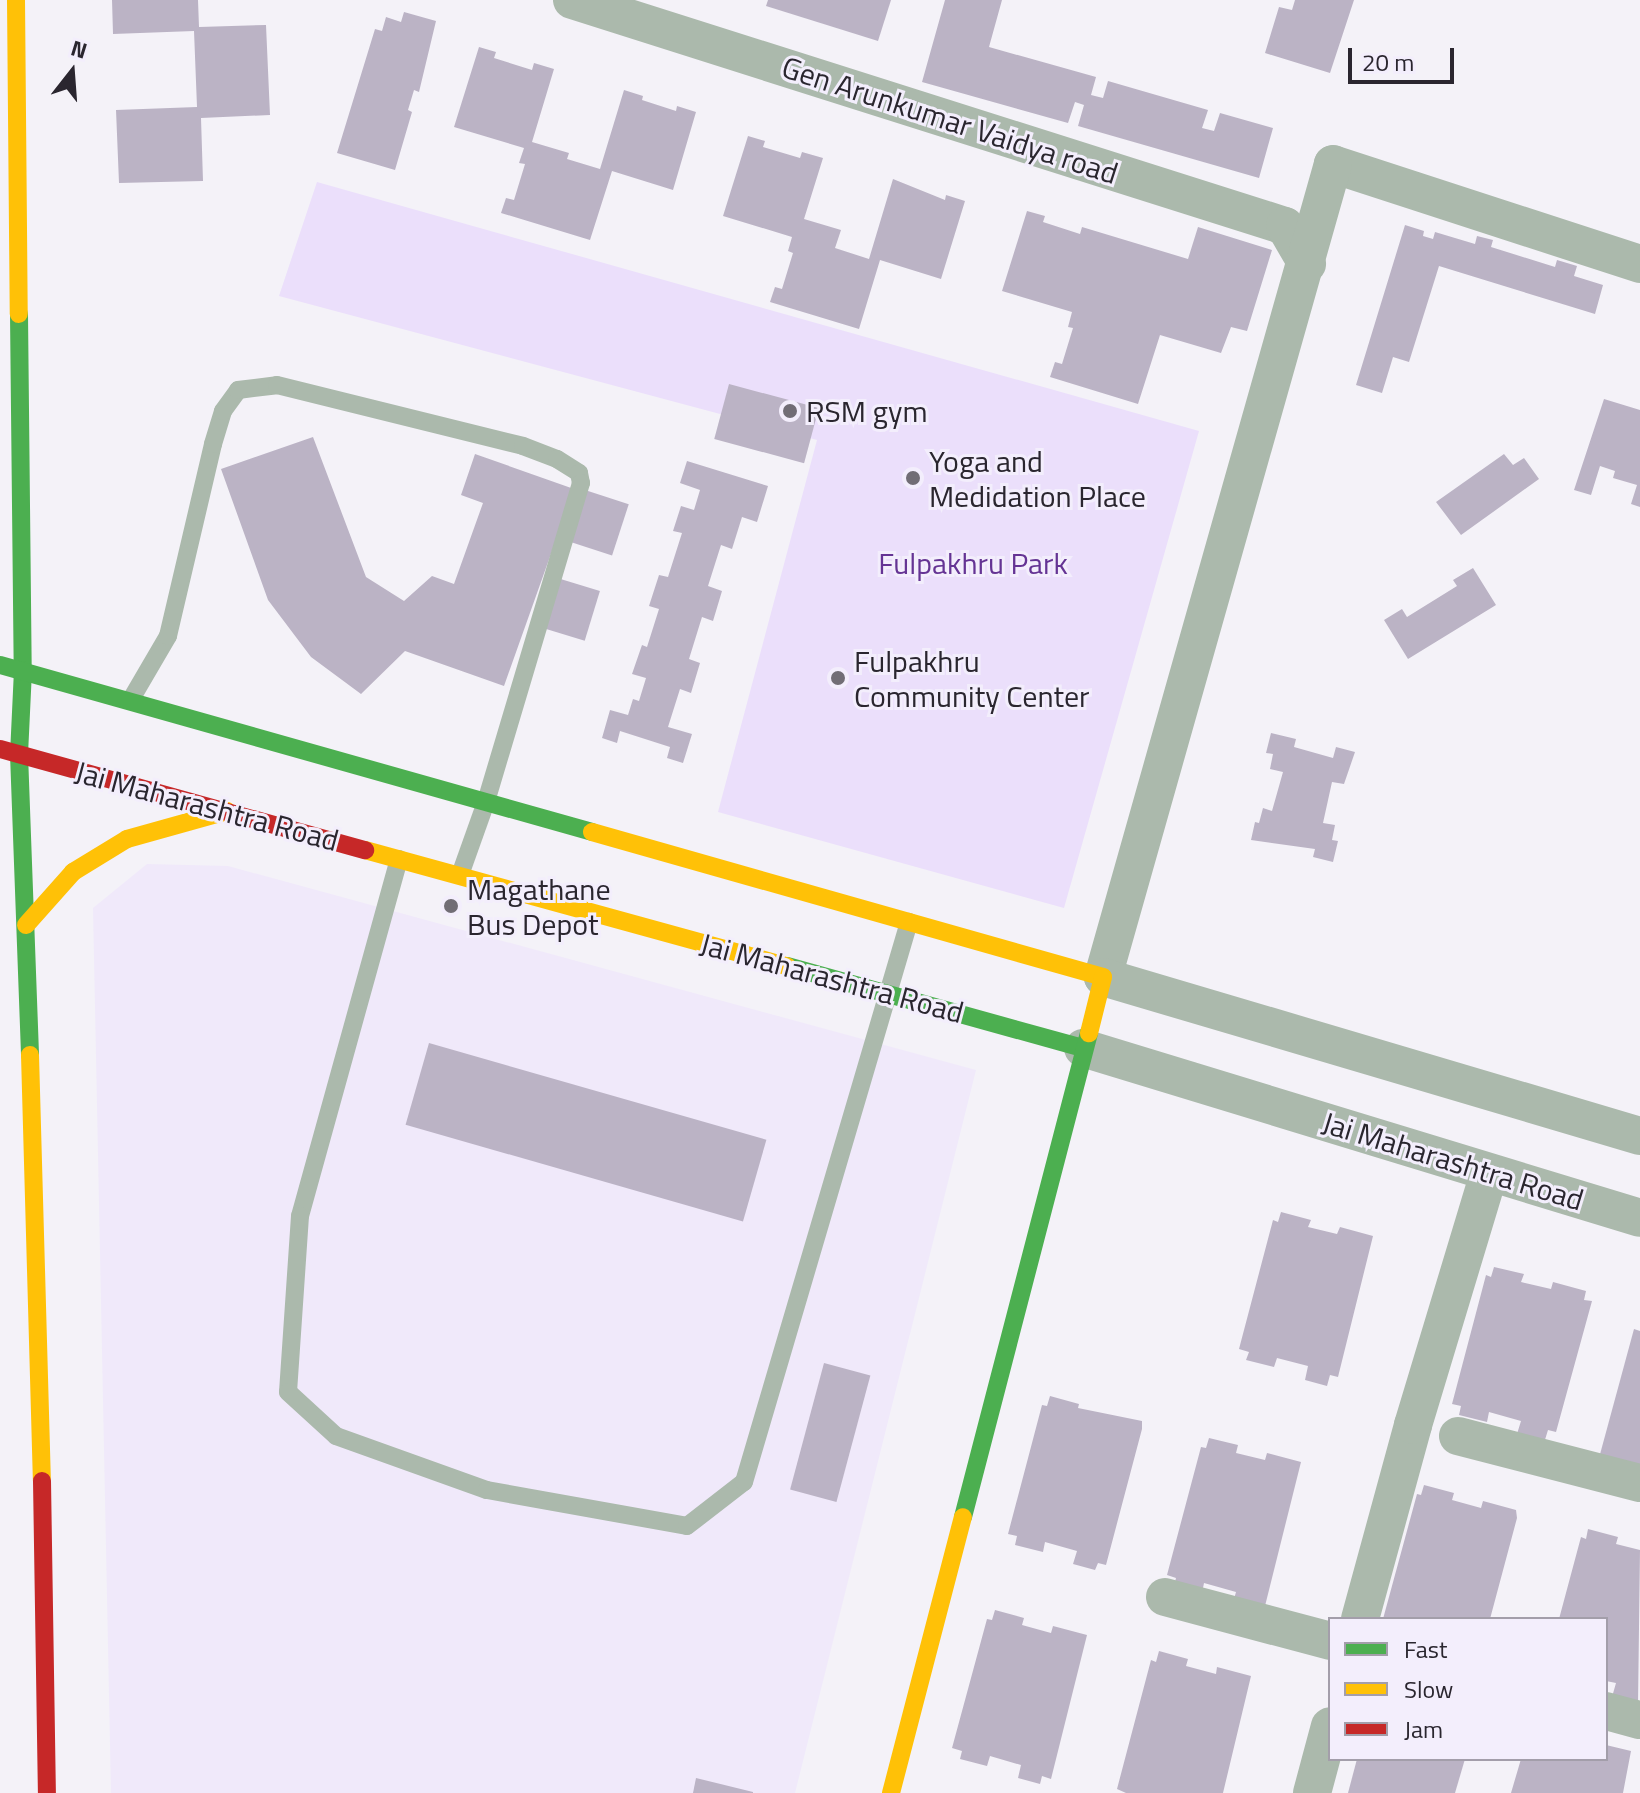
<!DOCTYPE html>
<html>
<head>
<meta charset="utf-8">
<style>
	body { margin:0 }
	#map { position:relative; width:1640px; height:1793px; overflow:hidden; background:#f4f2f8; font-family:"Titillium Web",sans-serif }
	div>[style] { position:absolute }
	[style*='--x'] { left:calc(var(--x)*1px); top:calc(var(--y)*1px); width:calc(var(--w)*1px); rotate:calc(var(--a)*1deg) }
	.built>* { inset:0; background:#f0e9fa }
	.green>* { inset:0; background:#ebdffb }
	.building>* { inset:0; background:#bbb3c5; transform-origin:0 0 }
	.lane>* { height:18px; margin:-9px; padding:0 9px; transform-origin:9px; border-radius:9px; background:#abb9ac }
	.street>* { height:38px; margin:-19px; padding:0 19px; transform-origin:19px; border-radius:19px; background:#abb9ac }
	.fast>* { height:18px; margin:-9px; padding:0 9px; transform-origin:9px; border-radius:9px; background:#4caf50 }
	.slow>* { height:18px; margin:-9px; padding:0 9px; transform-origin:9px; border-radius:9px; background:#ffc107 }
	.jam>* { height:18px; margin:-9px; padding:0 9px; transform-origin:9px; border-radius:9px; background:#c62828 }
	.dots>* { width:22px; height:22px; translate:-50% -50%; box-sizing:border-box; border:4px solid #f3eefc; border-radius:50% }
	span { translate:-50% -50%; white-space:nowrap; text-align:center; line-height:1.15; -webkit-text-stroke:6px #f3eefc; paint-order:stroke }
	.street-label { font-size:30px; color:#2a262f }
	.poi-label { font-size:30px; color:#2a262f }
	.left { translate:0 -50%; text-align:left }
	.park-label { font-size:30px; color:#653494 }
	.legend { position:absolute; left:1328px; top:1617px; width:280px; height:144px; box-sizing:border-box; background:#f3eefc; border:2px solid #a39eaa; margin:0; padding:10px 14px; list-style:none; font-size:24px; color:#2a262f }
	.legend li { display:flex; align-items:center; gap:16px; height:40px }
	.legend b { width:40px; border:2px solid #a39eaa }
	.north { position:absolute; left:32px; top:32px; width:80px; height:80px; -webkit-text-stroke:6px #f3eefc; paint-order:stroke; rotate:17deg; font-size:22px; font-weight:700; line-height:32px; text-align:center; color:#2a262f }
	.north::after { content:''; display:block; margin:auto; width:28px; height:36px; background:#2a262f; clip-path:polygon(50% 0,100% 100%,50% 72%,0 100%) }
	.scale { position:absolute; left:1348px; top:48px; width:106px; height:36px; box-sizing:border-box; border:4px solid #2a262f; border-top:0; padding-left:10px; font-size:24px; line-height:28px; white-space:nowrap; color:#2a262f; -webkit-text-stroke:6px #f3eefc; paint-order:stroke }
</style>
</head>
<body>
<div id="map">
	<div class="built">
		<div style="clip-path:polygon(147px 864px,228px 866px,976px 1070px,795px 1793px,111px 1793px,93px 908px)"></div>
	</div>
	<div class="green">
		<div style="clip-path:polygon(317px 182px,1199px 431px,1064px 908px,718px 812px,817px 440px,279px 296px)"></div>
	</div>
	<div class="building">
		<div style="clip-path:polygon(112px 0,198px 0,199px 27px,266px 25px,270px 115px,201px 118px,203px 181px,119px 183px,116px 110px,197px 107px,194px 31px,113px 34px)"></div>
		<div style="clip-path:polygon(768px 0,891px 0,878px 41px,766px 6px)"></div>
		<div style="clip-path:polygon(945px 0,1002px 0,989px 47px,1096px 77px,1091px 95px,1103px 98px,1108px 81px,1208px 110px,1202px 128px,1214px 131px,1220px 113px,1273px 128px,1259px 178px,1078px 126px,1084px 105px,1075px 102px,1068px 123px,922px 82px)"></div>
		<div style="clip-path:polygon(1295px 0,1354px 0,1330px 73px,1265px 53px,1279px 7px,1292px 10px)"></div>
		<div style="clip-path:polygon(404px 12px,436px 21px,419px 92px,414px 90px,408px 110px,412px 112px,395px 170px,337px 153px,375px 29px,382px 31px,386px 17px,401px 22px)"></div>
		<div style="clip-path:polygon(479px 47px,496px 52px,494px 58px,532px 70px,534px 63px,554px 69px,532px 142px,569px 153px,567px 159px,600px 169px,624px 90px,643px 96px,642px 100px,676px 111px,677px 106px,696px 112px,673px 190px,612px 171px,590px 240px,501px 213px,506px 198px,514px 200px,525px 164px,519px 163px,524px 148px,454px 127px)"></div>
		<div style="clip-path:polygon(748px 136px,765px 141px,763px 147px,800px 158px,802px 152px,823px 158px,804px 219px,841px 230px,835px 248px,869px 259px,893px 179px,945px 200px,946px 195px,965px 201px,941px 279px,880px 260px,859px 329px,770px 302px,775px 287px,782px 289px,793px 253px,788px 251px,792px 237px,723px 216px)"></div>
		<div style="clip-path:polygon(1027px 211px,1045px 216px,1043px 222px,1080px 234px,1082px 227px,1188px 259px,1198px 227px,1272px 250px,1247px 331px,1231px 327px,1221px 353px,1160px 335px,1138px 404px,1050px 377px,1055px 362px,1062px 364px,1073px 328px,1068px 327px,1072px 312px,1002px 291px)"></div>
		<div style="clip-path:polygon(1405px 225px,1424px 231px,1423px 236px,1433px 239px,1435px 232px,1475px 244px,1477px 236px,1493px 240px,1491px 247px,1555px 267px,1557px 260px,1577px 266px,1574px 276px,1603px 285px,1595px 314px,1439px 266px,1409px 362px,1393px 357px,1382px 393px,1356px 385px)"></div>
		<div style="left:729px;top:384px;width:93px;height:57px;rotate:15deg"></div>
		<div style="clip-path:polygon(1604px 399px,1640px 410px,1640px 507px,1631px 504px,1637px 485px,1613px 478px,1615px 471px,1600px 466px,1591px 495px,1574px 490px)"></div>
		<div style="clip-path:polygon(313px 437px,366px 577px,404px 601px,432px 576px,454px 584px,483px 503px,461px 495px,475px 454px,574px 489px,504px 686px,405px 651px,361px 694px,311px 657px,268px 600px,221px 469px)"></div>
		<div style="clip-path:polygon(1504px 454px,1513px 465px,1524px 458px,1539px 479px,1461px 535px,1436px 502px)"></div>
		<div style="clip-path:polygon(687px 461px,768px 486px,757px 522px,742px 517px,732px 549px,721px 545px,708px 586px,722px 591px,713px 621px,702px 617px,689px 659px,700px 663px,691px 693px,680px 689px,668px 727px,692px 734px,683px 763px,667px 758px,670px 747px,620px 731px,617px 743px,602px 738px,610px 710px,628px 715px,633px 699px,639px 701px,646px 678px,632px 674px,642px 645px,647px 647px,659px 609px,649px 606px,659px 575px,668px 577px,682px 533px,673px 531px,681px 506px,694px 510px,700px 490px,680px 483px)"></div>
		<div style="left:585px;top:490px;width:46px;height:54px;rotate:18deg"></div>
		<div style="clip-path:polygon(1473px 568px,1496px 605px,1408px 659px,1384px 620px,1402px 609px,1407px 617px,1457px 586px,1453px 580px)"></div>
		<div style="left:554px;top:577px;width:48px;height:52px;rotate:17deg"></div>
		<div style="clip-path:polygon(1271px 733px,1296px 739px,1294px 747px,1333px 758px,1336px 747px,1355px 752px,1344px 784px,1332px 782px,1323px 823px,1335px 825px,1332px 840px,1338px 841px,1333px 862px,1313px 857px,1315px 849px,1251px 840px,1255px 822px,1259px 823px,1263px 808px,1272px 811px,1283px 772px,1270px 769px,1273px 754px,1266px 753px)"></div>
		<div style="left:429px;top:1043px;width:351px;height:85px;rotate:16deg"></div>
		<div style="clip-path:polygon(1281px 1212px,1311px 1220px,1308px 1227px,1337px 1234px,1340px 1227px,1373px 1236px,1338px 1377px,1330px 1375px,1327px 1386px,1305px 1380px,1308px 1366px,1277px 1358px,1274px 1367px,1246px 1360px,1249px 1352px,1239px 1349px,1273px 1220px,1278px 1222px)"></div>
		<div style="clip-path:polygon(1494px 1267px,1524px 1274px,1521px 1282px,1551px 1289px,1553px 1282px,1586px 1291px,1584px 1300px,1592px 1301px,1556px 1432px,1548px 1430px,1544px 1443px,1517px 1434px,1521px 1421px,1489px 1412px,1487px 1422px,1459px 1415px,1461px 1406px,1452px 1404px,1486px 1275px,1491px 1277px)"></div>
		<div style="clip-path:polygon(1634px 1329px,1640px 1331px,1640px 1468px,1599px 1458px)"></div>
		<div style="left:824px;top:1363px;width:48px;height:131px;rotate:15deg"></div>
		<div style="clip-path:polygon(1050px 1396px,1079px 1404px,1078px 1408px,1142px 1421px,1142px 1429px,1106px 1565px,1098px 1563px,1095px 1570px,1073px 1564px,1077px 1551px,1045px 1542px,1043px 1552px,1015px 1545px,1017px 1536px,1008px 1534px,1042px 1405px,1047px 1406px)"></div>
		<div style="clip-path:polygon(1209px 1438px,1238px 1445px,1236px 1453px,1265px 1460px,1267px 1453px,1301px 1462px,1265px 1606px,1232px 1606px,1236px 1592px,1204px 1583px,1202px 1593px,1174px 1586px,1176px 1578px,1167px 1575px,1201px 1447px,1206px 1448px)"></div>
		<div style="clip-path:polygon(1424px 1485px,1454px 1493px,1452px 1500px,1481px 1508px,1483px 1501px,1516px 1510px,1517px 1518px,1490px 1619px,1383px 1619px,1417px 1494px,1421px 1495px)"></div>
		<div style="clip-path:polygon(1588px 1529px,1618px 1537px,1616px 1544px,1640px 1550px,1638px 1705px,1612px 1697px,1616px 1683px,1606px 1681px,1606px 1619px,1559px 1619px,1581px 1537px,1586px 1539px)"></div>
		<div style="clip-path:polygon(995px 1610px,1024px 1618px,1022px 1625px,1051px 1633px,1053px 1626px,1087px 1635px,1051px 1779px,1042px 1776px,1040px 1784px,1018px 1778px,1021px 1765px,990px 1756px,987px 1766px,960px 1759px,962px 1751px,952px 1748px,987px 1619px,992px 1620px)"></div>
		<div style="clip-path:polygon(1159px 1651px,1188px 1659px,1186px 1666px,1216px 1674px,1217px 1667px,1251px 1676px,1223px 1793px,1126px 1793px,1117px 1789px,1151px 1660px,1156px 1662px)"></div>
		<div style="clip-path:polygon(1606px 1745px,1631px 1751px,1623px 1793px,1511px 1793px,1521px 1759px,1606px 1759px)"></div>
		<div style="clip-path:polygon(1357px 1759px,1465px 1759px,1455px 1793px,1348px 1793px)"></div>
		<div style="clip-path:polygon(696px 1778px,753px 1792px,753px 1793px,693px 1793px)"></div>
	</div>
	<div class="lane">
		<div style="--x:130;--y:701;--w:75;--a:-59.7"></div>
		<div style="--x:168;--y:636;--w:197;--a:-76.8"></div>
		<div style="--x:213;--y:444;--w:34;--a:-73"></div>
		<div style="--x:223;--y:411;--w:26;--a:-54"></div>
		<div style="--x:238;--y:390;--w:39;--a:-7"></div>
		<div style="--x:277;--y:385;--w:253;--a:13.9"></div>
		<div style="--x:523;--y:446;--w:36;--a:21"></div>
		<div style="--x:557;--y:459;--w:26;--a:32"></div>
		<div style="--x:579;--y:473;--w:10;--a:79"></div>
		<div style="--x:581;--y:483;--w:333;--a:106.6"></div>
		<div style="--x:486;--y:802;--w:77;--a:109.6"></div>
		<div style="--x:399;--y:859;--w:370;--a:105.5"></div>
		<div style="--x:300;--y:1216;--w:176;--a:93.9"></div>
		<div style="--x:288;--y:1392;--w:65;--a:42.5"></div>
		<div style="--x:336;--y:1436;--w:160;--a:19.7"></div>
		<div style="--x:487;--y:1490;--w:203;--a:10.2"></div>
		<div style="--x:687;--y:1526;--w:72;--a:-37.7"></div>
		<div style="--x:744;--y:1482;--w:584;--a:-73.58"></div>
	</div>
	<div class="street">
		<div style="--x:572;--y:0;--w:748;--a:17.59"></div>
		<div style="--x:1285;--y:226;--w:44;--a:59.9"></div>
		<div style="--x:1640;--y:264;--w:323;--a:-162"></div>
		<div style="--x:1333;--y:164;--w:845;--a:105.8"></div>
		<div style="--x:1103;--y:977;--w:560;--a:16.49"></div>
		<div style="--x:1083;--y:1048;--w:582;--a:16.97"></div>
		<div style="--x:1458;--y:1436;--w:188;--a:14.5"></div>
		<div style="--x:1165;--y:1597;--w:171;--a:14.9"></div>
		<div style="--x:1360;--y:1619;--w:201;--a:-74.7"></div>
		<div style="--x:1413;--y:1425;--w:263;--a:-73.2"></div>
		<div style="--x:1606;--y:1711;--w:35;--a:15"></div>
		<div style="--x:1312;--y:1793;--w:69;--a:-75"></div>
	</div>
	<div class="fast">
		<div style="--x:19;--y:314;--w:356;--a:89.4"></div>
		<div style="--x:23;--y:670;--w:84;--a:92.7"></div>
		<div style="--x:19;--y:754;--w:301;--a:87.9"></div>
		<div style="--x:0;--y:665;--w:615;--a:15.75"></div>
		<div style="--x:787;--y:966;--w:307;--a:15.5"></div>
		<div style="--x:963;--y:1517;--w:500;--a:-75.41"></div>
	</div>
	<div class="slow">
		<div style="--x:16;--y:0;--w:314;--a:89.5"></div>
		<div style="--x:592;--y:832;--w:531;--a:15.84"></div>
		<div style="--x:1103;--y:977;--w:58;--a:104"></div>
		<div style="--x:365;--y:850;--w:438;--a:15.4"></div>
		<div style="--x:26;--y:925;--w:71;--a:-48.4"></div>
		<div style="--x:73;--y:872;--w:63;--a:-31.4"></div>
		<div style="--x:127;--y:839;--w:104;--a:-15.6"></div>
		<div style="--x:30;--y:1055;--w:426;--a:88.4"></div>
		<div style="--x:891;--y:1793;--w:285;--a:-75.4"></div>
	</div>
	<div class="jam">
		<div style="--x:0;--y:749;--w:379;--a:15.5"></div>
		<div style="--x:42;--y:1481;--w:312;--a:89.1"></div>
	</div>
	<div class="dots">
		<div style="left:790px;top:411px;background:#716d75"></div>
		<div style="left:913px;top:478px;background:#716d75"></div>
		<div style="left:838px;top:678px;background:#716d75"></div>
		<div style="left:451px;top:906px;background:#716d75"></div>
	</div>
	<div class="street-label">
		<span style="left:950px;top:120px;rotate:18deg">Gen Arunkumar Vaidya road</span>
		<span style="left:207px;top:806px;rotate:15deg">Jai Maharashtra Road</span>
		<span style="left:832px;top:978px;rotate:15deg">Jai Maharashtra Road</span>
		<span style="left:1453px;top:1161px;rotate:17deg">Jai Maharashtra Road</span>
	</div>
	<div class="poi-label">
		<span class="left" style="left:806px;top:411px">RSM gym</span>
		<span class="left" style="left:929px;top:478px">Yoga and<br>Medidation Place</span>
		<span class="left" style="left:854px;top:678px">Fulpakhru<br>Community Center</span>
		<span class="left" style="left:467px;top:906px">Magathane<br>Bus Depot</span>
	</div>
	<div class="park-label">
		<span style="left:973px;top:563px">Fulpakhru Park</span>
	</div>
	<ul class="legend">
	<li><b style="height:10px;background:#4caf50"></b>Fast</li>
	<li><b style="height:10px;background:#ffc107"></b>Slow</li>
	<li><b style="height:10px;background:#c62828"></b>Jam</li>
	</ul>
	<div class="north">N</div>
	<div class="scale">20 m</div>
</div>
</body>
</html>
